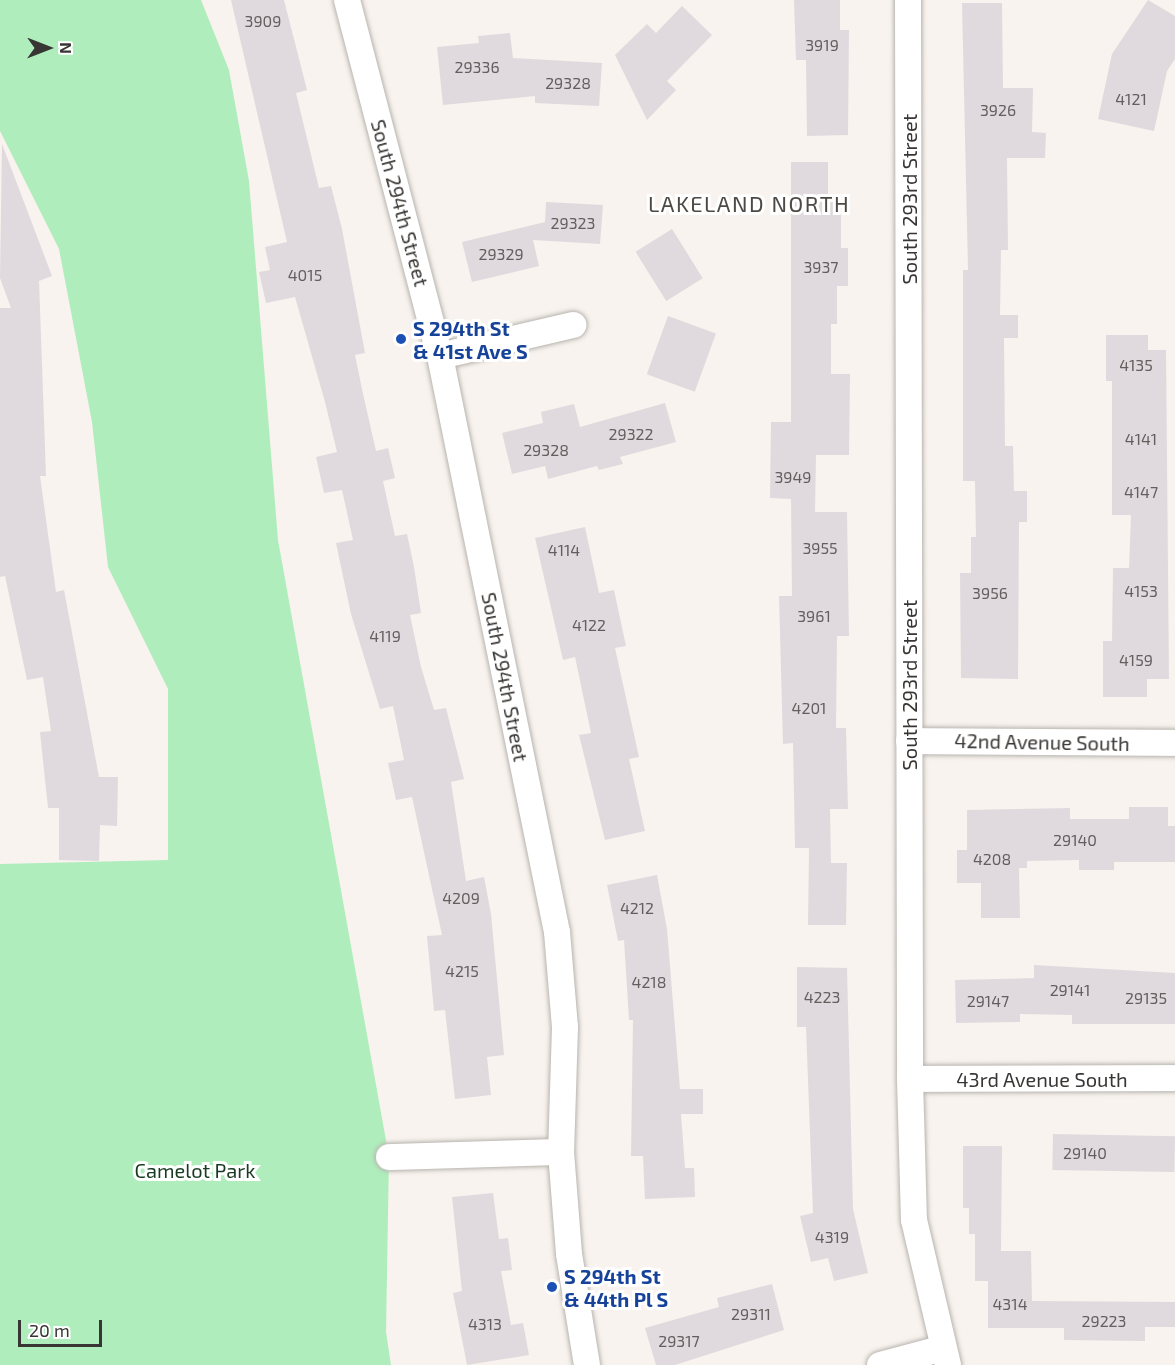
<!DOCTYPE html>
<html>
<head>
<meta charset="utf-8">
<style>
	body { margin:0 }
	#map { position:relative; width:1175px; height:1365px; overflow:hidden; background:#f8f3ee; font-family:"Exo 2",sans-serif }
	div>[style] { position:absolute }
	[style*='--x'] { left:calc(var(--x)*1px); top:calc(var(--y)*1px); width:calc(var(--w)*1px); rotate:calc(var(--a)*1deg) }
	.green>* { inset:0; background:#b0edbc }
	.building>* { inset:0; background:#e0dade; transform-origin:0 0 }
	.roads { filter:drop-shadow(0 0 2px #b8b4af) drop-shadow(0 0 2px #b8b4af) }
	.minor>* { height:26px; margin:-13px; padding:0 13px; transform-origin:13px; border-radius:13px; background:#fff }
	.dots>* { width:16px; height:16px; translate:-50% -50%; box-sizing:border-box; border:3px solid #fff; border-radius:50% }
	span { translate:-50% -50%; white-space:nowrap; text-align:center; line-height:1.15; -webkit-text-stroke:6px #fff; paint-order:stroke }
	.number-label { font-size:16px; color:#625f5e }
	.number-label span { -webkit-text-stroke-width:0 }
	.street-label { font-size:20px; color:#383634 }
	.transit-label { font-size:20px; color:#164399; font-weight:700 }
	.left { translate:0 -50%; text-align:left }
	.park-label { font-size:20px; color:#183c22 }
	.quarter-label { font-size:22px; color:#4d4945; letter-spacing:1.5px }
	.north { position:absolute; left:18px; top:18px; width:60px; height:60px; -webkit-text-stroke:4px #fff; paint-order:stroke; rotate:90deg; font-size:16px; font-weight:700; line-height:24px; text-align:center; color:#383634 }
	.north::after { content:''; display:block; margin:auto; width:21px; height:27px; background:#383634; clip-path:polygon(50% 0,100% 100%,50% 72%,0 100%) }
	.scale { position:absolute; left:18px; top:1320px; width:84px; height:27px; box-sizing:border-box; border:3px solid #383634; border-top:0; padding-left:8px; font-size:18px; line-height:21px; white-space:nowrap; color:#383634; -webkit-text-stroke:4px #fff; paint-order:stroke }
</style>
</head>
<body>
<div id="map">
	<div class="green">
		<div style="clip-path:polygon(0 0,201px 0,229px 70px,249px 181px,278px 540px,389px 1157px,386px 1332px,391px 1365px,0 1365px,0 864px,168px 860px,168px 689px,108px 567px,92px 422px,59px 249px,0 131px)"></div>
	</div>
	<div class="building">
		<div style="clip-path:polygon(231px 0,284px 0,307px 90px,296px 93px,319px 188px,331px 186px,342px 229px,365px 353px,355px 355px,363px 394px,376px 451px,388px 448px,395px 478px,383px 481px,395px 536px,407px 534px,414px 567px,421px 613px,410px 615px,421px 667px,434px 710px,446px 708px,464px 779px,451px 782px,466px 881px,484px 877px,491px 914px,504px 1055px,487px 1057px,491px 1095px,455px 1099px,445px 1010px,434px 1011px,427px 936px,442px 935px,412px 797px,396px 800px,388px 763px,404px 760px,393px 706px,380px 709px,351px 614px,336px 543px,353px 540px,342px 490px,324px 493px,316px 457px,337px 452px,325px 402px,295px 297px,266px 303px,259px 272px,270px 270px,265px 247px,287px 242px)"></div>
		<div style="clip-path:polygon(794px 0,840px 0,840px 30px,849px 30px,848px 135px,807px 136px,806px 60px,796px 60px)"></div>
		<div style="clip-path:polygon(1148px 0,1175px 16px,1175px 59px,1167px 71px,1154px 131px,1098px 119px,1112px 54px)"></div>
		<div style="clip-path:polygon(962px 3px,1002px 3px,1003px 88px,1033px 88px,1032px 132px,1046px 133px,1045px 158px,1007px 158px,1008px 250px,1001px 250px,1000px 315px,1018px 315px,1018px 338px,1004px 338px,1005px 446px,1013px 446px,1014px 491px,1027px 491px,1027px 522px,1019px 522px,1018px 679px,961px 678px,960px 573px,971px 573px,971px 537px,976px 537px,975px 481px,963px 481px,963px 270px,968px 270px)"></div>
		<div style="clip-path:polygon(682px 6px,712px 35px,667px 81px,676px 90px,647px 120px,615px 55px,647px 24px,656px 33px)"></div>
		<div style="clip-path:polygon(510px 33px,513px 58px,602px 63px,599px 106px,535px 103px,535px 96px,443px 105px,437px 47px,479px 43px,478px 36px)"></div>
		<div style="clip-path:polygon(2px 144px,52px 276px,39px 281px,46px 476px,40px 476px,56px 592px,64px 590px,99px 777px,118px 777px,117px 826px,100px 825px,99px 861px,59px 860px,59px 808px,48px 808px,40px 732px,51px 731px,43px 677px,27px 680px,5px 576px,0 577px,0 308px,11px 308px,0 278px)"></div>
		<div style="clip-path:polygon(791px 162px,828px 162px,828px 202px,841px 202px,841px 248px,848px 248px,848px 286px,837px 286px,837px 324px,831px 324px,831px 374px,850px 374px,849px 455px,816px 455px,815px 512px,847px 512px,849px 636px,837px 636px,836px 728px,846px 728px,848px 809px,830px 809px,831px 863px,847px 863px,846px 925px,808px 925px,809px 848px,795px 848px,793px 743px,783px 744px,779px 596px,792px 596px,791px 499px,770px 498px,771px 422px,791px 422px)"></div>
		<div style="clip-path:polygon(546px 202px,603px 205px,600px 244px,533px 240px,539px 266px,472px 282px,462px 242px,545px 222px)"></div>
		<div style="left:672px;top:229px;width:58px;height:43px;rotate:58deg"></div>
		<div style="left:668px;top:316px;width:51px;height:62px;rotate:20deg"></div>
		<div style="clip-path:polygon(1106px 335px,1148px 335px,1148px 350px,1166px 350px,1169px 679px,1147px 679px,1147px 697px,1103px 697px,1103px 641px,1112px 641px,1113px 568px,1129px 568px,1131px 515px,1112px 515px,1112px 381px,1106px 381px)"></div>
		<div style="clip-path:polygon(665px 403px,676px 442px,620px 457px,623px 464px,599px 470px,597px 466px,548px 479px,545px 466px,512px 474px,502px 433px,543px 423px,541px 412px,574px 404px,580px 427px)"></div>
		<div style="clip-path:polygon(585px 527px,599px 593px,614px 590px,626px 646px,615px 648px,639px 757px,629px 759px,645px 831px,605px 840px,579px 735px,591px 733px,575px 657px,563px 660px,535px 538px)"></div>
		<div style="clip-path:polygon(1129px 807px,1168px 807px,1168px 826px,1175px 826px,1175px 862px,1114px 862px,1114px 870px,1079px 870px,1079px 860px,1027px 861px,1027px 868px,1019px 868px,1020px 918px,981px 918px,981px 883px,957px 883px,957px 850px,967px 850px,967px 810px,1070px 808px,1070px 819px,1129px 819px)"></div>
		<div style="clip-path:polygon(657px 875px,667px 929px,680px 1089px,703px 1089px,703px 1114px,681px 1114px,685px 1168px,694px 1168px,695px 1197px,645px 1199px,643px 1156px,631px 1156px,633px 1020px,629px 1020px,624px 940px,618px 941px,607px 885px)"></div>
		<div style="clip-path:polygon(1034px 965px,1175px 973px,1175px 1024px,1072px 1024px,1072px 1015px,1020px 1014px,1020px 1022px,956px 1023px,955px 980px,1034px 978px)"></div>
		<div style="clip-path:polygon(797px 967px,847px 968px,853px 1209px,868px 1273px,834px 1281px,828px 1258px,811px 1262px,800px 1216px,813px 1213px,806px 1027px,797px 1027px)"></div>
		<div style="left:1053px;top:1134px;width:122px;height:36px;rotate:1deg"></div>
		<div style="clip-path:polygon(963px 1146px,1002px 1146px,1001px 1251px,1031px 1251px,1032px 1301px,1175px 1302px,1175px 1327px,1145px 1327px,1145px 1341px,1064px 1340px,1064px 1328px,988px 1328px,988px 1281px,975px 1281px,975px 1234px,969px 1234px,969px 1208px,963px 1208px)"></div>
		<div style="clip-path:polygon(493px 1193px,499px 1239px,508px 1238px,512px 1270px,501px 1271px,511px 1325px,523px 1323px,529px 1355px,467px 1365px,453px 1293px,462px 1291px,452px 1197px)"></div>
		<div style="clip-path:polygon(772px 1284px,784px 1330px,675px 1365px,656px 1365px,645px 1328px,719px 1307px,717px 1298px)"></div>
	</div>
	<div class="roads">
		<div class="minor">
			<div style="--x:347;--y:0;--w:368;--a:75.4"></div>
			<div style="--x:440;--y:356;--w:588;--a:78.52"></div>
			<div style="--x:557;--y:932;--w:95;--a:85.2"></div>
			<div style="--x:565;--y:1027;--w:125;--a:91.8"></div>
			<div style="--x:561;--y:1152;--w:102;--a:85.5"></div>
			<div style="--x:569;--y:1254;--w:112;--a:80.8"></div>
			<div style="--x:908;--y:0;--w:1079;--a:89.89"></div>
			<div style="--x:910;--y:1079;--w:141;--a:88.4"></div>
			<div style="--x:914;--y:1220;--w:149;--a:76.8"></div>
			<div style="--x:440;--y:356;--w:137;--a:-13.1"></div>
			<div style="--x:909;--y:741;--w:266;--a:0.4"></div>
			<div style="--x:910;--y:1079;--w:265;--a:-0.2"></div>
			<div style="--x:389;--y:1157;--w:172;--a:-1.7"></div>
			<div style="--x:880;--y:1365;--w:62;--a:-14.9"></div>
		</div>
	</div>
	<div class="dots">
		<div style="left:401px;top:339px;background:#1a4fb4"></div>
		<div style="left:552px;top:1287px;background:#1a4fb4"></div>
	</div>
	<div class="number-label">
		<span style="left:263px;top:21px">3909</span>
		<span style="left:822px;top:45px">3919</span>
		<span style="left:477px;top:67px">29336</span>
		<span style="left:568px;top:83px">29328</span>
		<span style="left:1131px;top:99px">4121</span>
		<span style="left:998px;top:110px">3926</span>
		<span style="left:573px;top:223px">29323</span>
		<span style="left:501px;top:254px">29329</span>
		<span style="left:821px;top:267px">3937</span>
		<span style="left:305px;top:275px">4015</span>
		<span style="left:1136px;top:365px">4135</span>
		<span style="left:631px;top:434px">29322</span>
		<span style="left:1141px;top:439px">4141</span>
		<span style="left:546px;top:450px">29328</span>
		<span style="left:793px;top:477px">3949</span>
		<span style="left:1141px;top:492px">4147</span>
		<span style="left:820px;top:548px">3955</span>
		<span style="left:564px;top:550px">4114</span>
		<span style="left:1141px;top:591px">4153</span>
		<span style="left:990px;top:593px">3956</span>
		<span style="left:814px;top:616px">3961</span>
		<span style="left:589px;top:625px">4122</span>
		<span style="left:385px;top:636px">4119</span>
		<span style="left:1136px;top:660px">4159</span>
		<span style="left:809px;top:708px">4201</span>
		<span style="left:1075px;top:840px">29140</span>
		<span style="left:992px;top:859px">4208</span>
		<span style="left:461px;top:898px">4209</span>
		<span style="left:637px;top:908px">4212</span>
		<span style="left:462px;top:971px">4215</span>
		<span style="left:649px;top:982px">4218</span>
		<span style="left:1070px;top:990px">29141</span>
		<span style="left:822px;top:997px">4223</span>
		<span style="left:1146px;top:998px">29135</span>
		<span style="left:988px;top:1001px">29147</span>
		<span style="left:1085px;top:1153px">29140</span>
		<span style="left:832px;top:1237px">4319</span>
		<span style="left:1010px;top:1304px">4314</span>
		<span style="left:751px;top:1314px">29311</span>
		<span style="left:1104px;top:1321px">29223</span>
		<span style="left:485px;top:1324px">4313</span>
		<span style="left:679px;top:1341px">29317</span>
	</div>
	<div class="street-label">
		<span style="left:909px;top:199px;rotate:-90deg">South 293rd Street</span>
		<span style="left:400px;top:203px;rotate:75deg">South 294th Street</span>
		<span style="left:505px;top:677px;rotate:79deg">South 294th Street</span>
		<span style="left:909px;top:685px;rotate:-90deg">South 293rd Street</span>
		<span style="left:1042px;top:742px;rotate:1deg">42nd Avenue South</span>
		<span style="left:1042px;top:1079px">43rd Avenue South</span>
	</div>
	<div class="transit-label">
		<span class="left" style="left:413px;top:340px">S 294th St<br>&amp; 41st Ave S</span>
		<span class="left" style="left:564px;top:1288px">S 294th St<br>&amp; 44th Pl S</span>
	</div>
	<div class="park-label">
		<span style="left:195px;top:1170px">Camelot Park</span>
	</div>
	<div class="quarter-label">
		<span style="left:749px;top:204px">LAKELAND NORTH</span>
	</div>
	<div class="north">N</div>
	<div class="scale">20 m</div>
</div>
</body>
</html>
